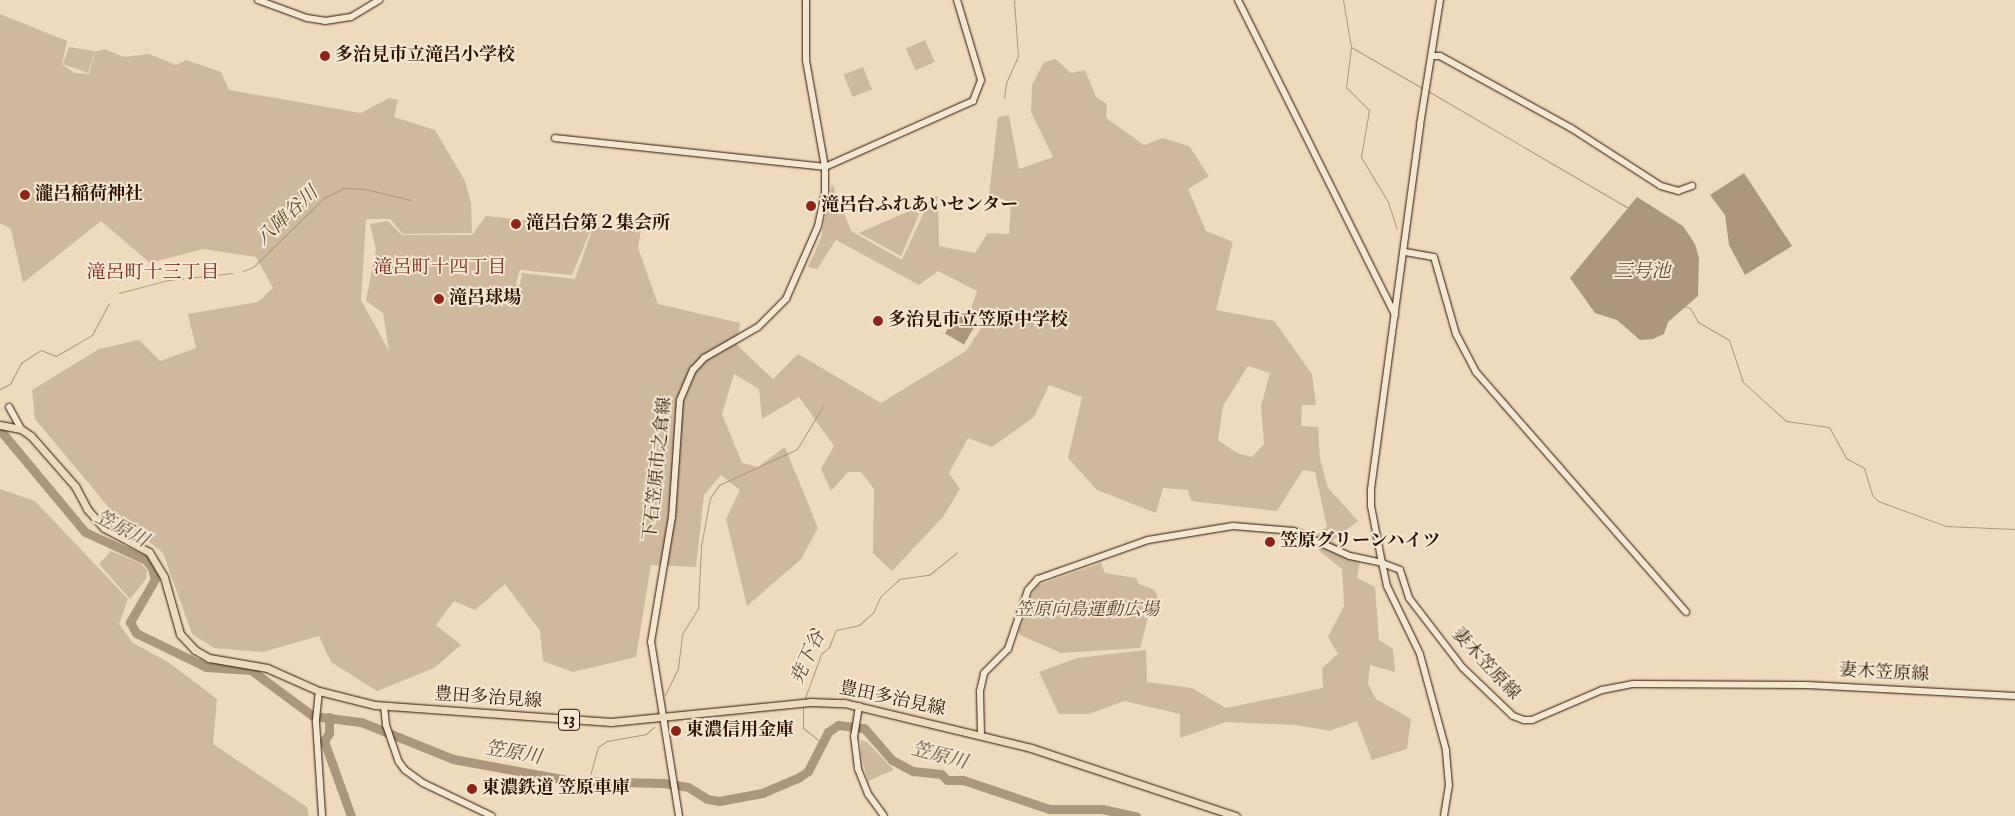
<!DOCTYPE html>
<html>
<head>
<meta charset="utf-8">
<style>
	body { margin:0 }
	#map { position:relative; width:2015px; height:816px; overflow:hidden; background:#eedbbc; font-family:"IM FELL English","Noto Serif JP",serif }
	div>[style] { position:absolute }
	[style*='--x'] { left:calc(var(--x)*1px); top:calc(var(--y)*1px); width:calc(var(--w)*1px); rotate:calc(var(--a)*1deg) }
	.green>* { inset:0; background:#ceb99c; transform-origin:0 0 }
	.water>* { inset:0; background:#ad977c; transform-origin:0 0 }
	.stream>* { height:1px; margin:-0.5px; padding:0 0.5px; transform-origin:0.5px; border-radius:0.5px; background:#ad977c }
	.river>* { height:9px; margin:-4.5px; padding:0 4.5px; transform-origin:4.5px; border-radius:4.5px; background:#ad977c }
	.roads { filter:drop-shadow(0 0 1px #2f1300) drop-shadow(0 0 1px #2f1300) }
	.secondary>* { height:6px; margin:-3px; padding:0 3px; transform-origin:3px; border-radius:3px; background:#f4e8d3 }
	.primary>* { height:7px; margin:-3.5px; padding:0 3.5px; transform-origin:3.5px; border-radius:3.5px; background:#eedbbc }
	.dots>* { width:14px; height:14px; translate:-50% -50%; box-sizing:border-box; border:2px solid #f4e8d3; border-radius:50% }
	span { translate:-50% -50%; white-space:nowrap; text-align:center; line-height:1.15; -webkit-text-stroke:4px #f4e8d3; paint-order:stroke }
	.shield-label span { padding:1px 4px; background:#f4e8d3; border:1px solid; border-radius:4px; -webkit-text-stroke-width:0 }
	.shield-label { font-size:16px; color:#2f1300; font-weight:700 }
	.poi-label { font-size:18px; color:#2f1300; font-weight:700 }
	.left { translate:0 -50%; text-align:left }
	.street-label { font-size:18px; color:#2f1300 }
	.park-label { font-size:18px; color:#5f452f; font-style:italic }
	.water-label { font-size:19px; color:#614832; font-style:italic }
	.neighbourhood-label { font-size:19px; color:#7a1f14 }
</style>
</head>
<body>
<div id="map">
	<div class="green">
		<div style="clip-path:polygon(evenodd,0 14px,67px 41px,62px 64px,74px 73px,89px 74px,95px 52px,104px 49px,124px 57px,149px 54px,176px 65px,186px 60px,221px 72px,229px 90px,361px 113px,389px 98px,398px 100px,394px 117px,435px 130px,465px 181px,471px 203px,472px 233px,403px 234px,390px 219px,366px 219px,361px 300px,389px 351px,383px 313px,366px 301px,376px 249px,370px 224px,388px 221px,402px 235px,472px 235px,486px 216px,592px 227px,572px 275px,520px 270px,516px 284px,520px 285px,522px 273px,575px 279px,593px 227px,641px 230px,638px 248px,658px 304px,740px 323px,737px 345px,773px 379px,798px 354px,881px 403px,966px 351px,986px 321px,970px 311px,977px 291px,938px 271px,919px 285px,836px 240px,817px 269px,808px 267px,821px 238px,832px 184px,851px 231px,902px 260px,931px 197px,938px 196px,939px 246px,975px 253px,988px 233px,1009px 234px,1011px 202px,989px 195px,998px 117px,1009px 115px,1019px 169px,1053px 157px,1031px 112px,1032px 85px,1044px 62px,1056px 59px,1071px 73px,1085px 70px,1096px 97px,1107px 104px,1106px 118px,1144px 145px,1163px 138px,1189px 146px,1209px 176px,1188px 189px,1206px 231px,1233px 242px,1216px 310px,1274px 321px,1312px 374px,1316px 405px,1302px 405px,1301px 426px,1318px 427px,1320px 459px,1328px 488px,1358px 521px,1332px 541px,1360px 562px,1357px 578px,1375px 587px,1379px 640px,1393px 649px,1395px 672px,1370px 665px,1368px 684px,1376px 699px,1411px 719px,1407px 749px,1372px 760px,1357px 721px,1330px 731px,1296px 725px,1226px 722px,1180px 738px,1180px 714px,1124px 701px,1089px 714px,1059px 714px,1039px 672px,1077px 658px,1146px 650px,1147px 682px,1192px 688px,1226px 708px,1323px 688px,1322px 668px,1338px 654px,1328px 637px,1344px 606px,1342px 569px,1308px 542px,1327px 527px,1315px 472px,1303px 470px,1277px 511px,1191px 501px,1188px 490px,1163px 488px,1156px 513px,1097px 490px,1068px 458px,1082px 397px,1049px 385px,1034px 417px,992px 447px,968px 438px,949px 473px,960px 489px,943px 517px,892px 571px,873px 553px,874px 489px,861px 472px,848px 472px,831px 491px,821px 469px,834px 446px,799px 397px,762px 419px,759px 389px,734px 374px,722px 414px,742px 463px,758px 467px,785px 447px,818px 528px,801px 559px,747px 606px,726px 519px,740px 490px,721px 475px,704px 495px,696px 567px,651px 565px,636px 657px,573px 672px,543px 661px,540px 631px,505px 584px,475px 610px,454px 601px,436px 625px,461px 645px,434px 668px,377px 691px,331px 662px,319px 636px,263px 652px,214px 648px,192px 634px,163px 553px,116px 516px,35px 419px,32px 390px,99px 349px,139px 340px,160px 361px,196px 348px,188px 314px,258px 302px,273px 288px,256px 257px,203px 249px,150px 263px,101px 221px,23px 283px,11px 229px,0 223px,0 14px,1248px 366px,1270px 373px,1261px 406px,1264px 444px,1252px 457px,1237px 453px,1218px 440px,1223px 406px,1248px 366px)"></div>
		<div style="left:925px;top:40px;width:24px;height:21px;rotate:66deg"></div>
		<div style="clip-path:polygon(69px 47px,95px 51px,88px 73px,63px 64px)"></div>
		<div style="left:863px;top:67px;width:24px;height:21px;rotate:68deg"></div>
		<div style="clip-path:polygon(923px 205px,901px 256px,859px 233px)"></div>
		<div style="clip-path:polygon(0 489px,35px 501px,128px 599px,119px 624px,133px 643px,168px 662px,217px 699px,213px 744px,307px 807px,309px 816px,0 816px)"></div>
		<div style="clip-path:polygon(111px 551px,140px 563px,147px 570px,146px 579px,130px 599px,99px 564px)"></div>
		<div style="clip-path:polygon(1101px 563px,1105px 573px,1136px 578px,1139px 584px,1155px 590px,1158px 599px,1151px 607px,1140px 648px,1061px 653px,1020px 635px,1019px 631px,1030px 597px,1038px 585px)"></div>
		<div style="clip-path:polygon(861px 740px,867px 742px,894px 770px,868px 781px,861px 755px)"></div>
	</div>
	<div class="water">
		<div style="clip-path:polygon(1744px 173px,1792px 246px,1745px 275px,1729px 245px,1725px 215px,1710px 195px)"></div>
		<div style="clip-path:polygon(1637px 197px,1683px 226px,1695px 244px,1699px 258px,1698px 296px,1668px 322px,1664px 334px,1653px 339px,1640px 340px,1617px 320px,1595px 313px,1570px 278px)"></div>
		<div style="left:958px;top:311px;width:22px;height:26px;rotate:30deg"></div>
	</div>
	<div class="stream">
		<div style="--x:1343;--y:0;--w:48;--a:80.3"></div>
		<div style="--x:1351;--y:47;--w:40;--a:97.1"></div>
		<div style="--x:1346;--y:87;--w:33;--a:45"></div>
		<div style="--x:1369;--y:110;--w:48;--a:99.7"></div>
		<div style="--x:1361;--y:157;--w:52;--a:59"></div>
		<div style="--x:1388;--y:202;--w:28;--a:72"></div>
		<div style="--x:1351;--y:47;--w:82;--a:30"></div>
		<div style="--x:1428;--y:91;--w:232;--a:30.3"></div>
		<div style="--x:1004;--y:98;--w:15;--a:-82"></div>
		<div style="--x:1006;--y:83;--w:30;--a:-66"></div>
		<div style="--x:1018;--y:56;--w:56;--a:-94.1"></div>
		<div style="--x:243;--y:271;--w:11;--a:-22"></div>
		<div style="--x:253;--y:267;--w:99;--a:-44.2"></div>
		<div style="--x:324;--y:198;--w:22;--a:-27"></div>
		<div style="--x:344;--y:188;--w:21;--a:3"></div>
		<div style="--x:365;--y:189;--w:47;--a:13.4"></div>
		<div style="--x:119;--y:293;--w:51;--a:-14.9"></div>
		<div style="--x:168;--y:280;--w:65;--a:-6.1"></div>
		<div style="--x:1684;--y:306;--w:6;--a:18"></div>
		<div style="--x:1690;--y:308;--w:16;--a:60"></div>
		<div style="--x:1698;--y:322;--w:36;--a:30"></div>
		<div style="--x:1729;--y:340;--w:44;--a:71.6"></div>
		<div style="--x:1743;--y:382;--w:58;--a:42.2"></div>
		<div style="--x:1786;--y:421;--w:43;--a:7.9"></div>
		<div style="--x:1829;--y:427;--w:35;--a:61"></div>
		<div style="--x:1846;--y:458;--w:21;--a:29"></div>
		<div style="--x:1864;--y:468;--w:28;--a:73"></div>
		<div style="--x:1872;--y:495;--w:8;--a:45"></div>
		<div style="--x:1878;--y:501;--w:72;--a:20.2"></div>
		<div style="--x:1946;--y:526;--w:69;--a:2.5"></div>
		<div style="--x:0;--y:389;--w:11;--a:-27"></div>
		<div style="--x:10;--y:384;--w:24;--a:-62"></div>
		<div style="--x:21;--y:363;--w:24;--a:-33"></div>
		<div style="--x:41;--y:350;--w:16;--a:22"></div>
		<div style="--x:56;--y:356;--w:42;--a:-30.3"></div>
		<div style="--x:92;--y:335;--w:36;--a:-62"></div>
		<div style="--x:665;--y:695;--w:30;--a:-64"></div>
		<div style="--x:678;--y:668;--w:34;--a:-83"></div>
		<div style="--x:682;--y:634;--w:31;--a:-58"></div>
		<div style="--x:698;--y:608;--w:62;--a:-87.2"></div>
		<div style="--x:701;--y:546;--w:49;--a:-79.4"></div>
		<div style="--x:710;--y:498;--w:16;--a:-55"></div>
		<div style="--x:719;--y:485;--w:86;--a:-24.8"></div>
		<div style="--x:797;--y:449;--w:50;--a:-58.8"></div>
		<div style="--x:805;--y:698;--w:47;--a:-70"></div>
		<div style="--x:821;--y:654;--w:11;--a:-41"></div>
		<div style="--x:829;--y:647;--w:18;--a:-68"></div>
		<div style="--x:836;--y:630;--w:24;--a:-12"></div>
		<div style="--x:859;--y:625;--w:18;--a:-41"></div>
		<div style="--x:873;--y:613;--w:17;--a:-66"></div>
		<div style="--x:880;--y:597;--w:26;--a:-43"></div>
		<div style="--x:899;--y:579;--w:30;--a:-8"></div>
		<div style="--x:929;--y:575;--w:36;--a:-39"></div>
		<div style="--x:803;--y:707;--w:21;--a:90"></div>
		<div style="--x:803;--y:728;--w:24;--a:38"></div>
		<div style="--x:588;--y:782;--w:36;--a:-74"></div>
		<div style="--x:598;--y:747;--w:11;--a:-34"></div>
		<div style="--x:607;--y:741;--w:40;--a:-10"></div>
		<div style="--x:646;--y:734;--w:11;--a:-41"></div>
	</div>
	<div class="river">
		<div style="--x:0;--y:430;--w:133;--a:50.2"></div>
		<div style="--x:85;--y:532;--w:67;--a:24.7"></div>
		<div style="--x:146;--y:560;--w:10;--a:53"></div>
		<div style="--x:152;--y:568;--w:11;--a:75"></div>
		<div style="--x:155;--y:579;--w:50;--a:120.2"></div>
		<div style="--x:130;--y:622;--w:13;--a:61"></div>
		<div style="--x:136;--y:633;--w:78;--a:25.9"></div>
		<div style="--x:206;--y:667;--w:45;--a:3.8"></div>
		<div style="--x:251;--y:670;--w:77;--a:36.6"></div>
		<div style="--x:313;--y:716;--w:48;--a:7.1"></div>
		<div style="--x:361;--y:722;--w:99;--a:21.9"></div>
		<div style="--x:453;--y:759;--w:122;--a:10.4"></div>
		<div style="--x:573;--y:781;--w:90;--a:1.3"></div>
		<div style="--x:663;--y:783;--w:25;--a:9"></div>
		<div style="--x:688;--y:787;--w:22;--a:32"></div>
		<div style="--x:707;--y:799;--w:12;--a:9"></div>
		<div style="--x:719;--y:801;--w:44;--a:-10.5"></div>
		<div style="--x:762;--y:793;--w:39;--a:-23"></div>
		<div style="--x:798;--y:778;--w:12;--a:-35"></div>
		<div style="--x:808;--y:771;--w:44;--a:-62.9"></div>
		<div style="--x:828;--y:732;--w:12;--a:-35"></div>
		<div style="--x:838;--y:725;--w:26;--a:7"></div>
		<div style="--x:864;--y:728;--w:43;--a:48.8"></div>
		<div style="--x:892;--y:760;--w:24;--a:28"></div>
		<div style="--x:913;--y:771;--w:28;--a:6"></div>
		<div style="--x:941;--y:774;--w:8;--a:45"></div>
		<div style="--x:947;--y:780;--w:16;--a:0"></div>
		<div style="--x:963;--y:780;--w:91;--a:18.6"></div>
		<div style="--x:1049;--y:809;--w:53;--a:0"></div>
		<div style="--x:1102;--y:809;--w:35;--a:12"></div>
		<div style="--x:329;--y:717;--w:16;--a:90"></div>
		<div style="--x:329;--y:733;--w:9;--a:122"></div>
		<div style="--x:324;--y:741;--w:80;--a:70.2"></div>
	</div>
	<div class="roads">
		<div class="secondary">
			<div style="--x:258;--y:0;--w:52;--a:20.2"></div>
			<div style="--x:307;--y:18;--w:18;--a:9"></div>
			<div style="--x:325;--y:21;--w:26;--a:-9"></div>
			<div style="--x:351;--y:17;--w:33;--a:-31"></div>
			<div style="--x:1238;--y:0;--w:352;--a:63.5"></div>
			<div style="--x:1432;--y:56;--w:8;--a:0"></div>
			<div style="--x:1440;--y:56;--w:149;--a:28.8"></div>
			<div style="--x:1571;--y:128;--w:107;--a:32.8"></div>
			<div style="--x:1661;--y:186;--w:18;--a:16"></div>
			<div style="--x:1678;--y:191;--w:15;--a:-20"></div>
			<div style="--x:555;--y:138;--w:272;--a:6.1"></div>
			<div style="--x:825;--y:167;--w:162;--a:-24"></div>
			<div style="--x:973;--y:101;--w:22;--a:-69"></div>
			<div style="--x:981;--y:80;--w:84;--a:-106.7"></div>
			<div style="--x:1405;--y:252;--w:29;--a:10"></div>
			<div style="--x:1434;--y:257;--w:80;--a:74.1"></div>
			<div style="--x:1456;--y:334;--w:43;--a:62.2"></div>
			<div style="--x:1476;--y:372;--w:319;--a:48.8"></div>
			<div style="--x:9;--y:407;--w:25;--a:61"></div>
			<div style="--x:319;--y:691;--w:31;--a:96"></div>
			<div style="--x:316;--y:722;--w:94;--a:86.3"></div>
			<div style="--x:384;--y:706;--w:19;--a:84"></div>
			<div style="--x:386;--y:725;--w:39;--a:71"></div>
			<div style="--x:399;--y:762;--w:10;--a:53"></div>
			<div style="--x:405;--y:770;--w:22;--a:36"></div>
			<div style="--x:423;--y:783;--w:76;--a:25.6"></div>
			<div style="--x:859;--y:706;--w:30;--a:99"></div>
			<div style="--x:854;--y:736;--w:33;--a:83"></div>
			<div style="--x:858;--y:769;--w:27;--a:68"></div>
			<div style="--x:868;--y:794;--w:27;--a:54"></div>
			<div style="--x:981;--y:735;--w:44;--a:-91.3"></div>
			<div style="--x:980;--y:691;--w:18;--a:-77"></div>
			<div style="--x:984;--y:673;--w:34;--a:-45"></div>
			<div style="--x:1008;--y:649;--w:62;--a:-71.3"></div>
			<div style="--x:1028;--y:590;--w:15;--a:-48"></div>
			<div style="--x:1038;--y:579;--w:117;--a:-19.5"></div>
			<div style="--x:1148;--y:540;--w:86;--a:-9.4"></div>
			<div style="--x:1233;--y:526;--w:61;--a:4.7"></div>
			<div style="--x:1294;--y:531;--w:61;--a:24.1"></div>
			<div style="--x:1350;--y:556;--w:33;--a:12"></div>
			<div style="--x:1382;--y:563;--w:58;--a:-100.9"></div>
			<div style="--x:1371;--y:506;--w:17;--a:-90"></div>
			<div style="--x:1371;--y:489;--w:367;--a:-82.3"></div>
			<div style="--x:1420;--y:125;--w:127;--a:-80.9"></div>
			<div style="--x:679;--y:816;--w:176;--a:-99.1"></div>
			<div style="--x:651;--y:642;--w:127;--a:-80.5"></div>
			<div style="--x:672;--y:517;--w:117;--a:-86.1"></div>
			<div style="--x:680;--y:400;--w:33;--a:-67"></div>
			<div style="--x:693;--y:370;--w:16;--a:-47"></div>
			<div style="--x:704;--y:358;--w:62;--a:-29.9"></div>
			<div style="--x:758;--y:327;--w:40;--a:-45"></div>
			<div style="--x:786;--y:299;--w:80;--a:-66.3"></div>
			<div style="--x:818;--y:226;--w:35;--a:-78"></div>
			<div style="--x:825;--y:192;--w:25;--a:-90"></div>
			<div style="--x:825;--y:167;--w:109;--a:-100.1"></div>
			<div style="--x:806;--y:60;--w:60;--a:-90"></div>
			<div style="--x:1444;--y:816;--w:30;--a:-81"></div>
			<div style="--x:1449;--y:786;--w:36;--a:-95"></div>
			<div style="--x:1446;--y:750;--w:99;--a:-105.2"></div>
			<div style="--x:1420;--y:654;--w:76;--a:-115.9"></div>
			<div style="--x:1387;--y:586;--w:24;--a:-102"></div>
			<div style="--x:1382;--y:563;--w:19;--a:21"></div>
			<div style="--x:1400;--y:570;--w:29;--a:72"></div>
			<div style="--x:1409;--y:598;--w:88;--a:52.4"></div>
			<div style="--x:1463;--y:668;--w:69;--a:43.8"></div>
			<div style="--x:1513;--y:716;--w:12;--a:20"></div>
			<div style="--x:1524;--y:720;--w:8;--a:0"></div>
			<div style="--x:1532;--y:720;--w:76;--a:-23.2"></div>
			<div style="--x:1602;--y:690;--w:32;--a:-11"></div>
			<div style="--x:1633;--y:684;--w:174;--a:0.3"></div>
			<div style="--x:1807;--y:685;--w:208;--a:3"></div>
		</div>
		<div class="primary">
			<div style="--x:0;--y:425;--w:21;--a:11"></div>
			<div style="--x:21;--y:429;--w:12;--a:35"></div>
			<div style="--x:31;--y:436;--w:67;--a:48.7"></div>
			<div style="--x:75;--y:486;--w:26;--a:62"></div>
			<div style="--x:87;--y:509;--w:25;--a:48"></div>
			<div style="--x:104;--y:528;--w:51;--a:28.1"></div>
			<div style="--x:149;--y:552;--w:29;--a:59"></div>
			<div style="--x:164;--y:577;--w:59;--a:74.3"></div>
			<div style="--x:180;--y:634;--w:22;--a:47"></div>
			<div style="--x:195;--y:650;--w:16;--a:30"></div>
			<div style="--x:209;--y:658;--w:59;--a:9.8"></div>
			<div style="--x:267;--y:668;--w:57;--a:23.9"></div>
			<div style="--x:319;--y:691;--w:58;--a:14"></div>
			<div style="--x:375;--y:705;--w:237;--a:4.1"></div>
			<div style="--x:611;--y:722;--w:200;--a:-5.7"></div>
			<div style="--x:810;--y:702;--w:34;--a:2"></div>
			<div style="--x:844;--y:703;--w:192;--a:13.5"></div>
			<div style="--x:1031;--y:748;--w:216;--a:18.4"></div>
		</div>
	</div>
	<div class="dots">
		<div style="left:325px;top:56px;background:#8f2418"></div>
		<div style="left:25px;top:195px;background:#8f2418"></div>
		<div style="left:811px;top:206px;background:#8f2418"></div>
		<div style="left:516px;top:224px;background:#8f2418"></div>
		<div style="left:439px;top:299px;background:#8f2418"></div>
		<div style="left:878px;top:321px;background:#8f2418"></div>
		<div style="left:1270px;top:542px;background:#8f2418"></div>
		<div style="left:676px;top:731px;background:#8f2418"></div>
		<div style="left:472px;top:789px;background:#8f2418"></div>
	</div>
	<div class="shield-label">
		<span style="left:569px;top:720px">13</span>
	</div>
	<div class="poi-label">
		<span class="left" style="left:335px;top:56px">多治見市立滝呂小学校</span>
		<span class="left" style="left:35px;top:195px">瀧呂稲荷神社</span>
		<span class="left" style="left:821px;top:206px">滝呂台ふれあいセンター</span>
		<span class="left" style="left:526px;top:224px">滝呂台第２集会所</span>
		<span class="left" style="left:449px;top:299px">滝呂球場</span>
		<span class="left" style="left:888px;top:321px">多治見市立笠原中学校</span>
		<span class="left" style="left:1280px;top:542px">笠原グリーンハイツ</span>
		<span class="left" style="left:686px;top:731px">東濃信用金庫</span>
		<span class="left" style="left:482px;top:789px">東濃鉄道 笠原車庫</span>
	</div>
	<div class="street-label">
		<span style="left:659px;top:469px;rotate:-84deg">下石笠原市之倉線</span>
		<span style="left:1485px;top:665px;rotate:47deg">妻木笠原線</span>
		<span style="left:1884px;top:674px;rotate:3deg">妻木笠原線</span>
		<span style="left:488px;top:699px;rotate:4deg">豊田多治見線</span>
		<span style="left:892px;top:700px;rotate:12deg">豊田多治見線</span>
	</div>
	<div class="park-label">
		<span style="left:1087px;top:611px">笠原向島運動広場</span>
	</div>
	<div class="water-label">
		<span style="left:288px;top:217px;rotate:-43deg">八陣谷川</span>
		<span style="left:1642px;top:273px">三号池</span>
		<span style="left:121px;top:530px;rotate:28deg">笠原川</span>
		<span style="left:809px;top:658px;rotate:-65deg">尭下谷</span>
		<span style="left:513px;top:754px;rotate:10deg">笠原川</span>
		<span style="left:939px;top:757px;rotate:15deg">笠原川</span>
	</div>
	<div class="neighbourhood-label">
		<span style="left:440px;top:269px">滝呂町十四丁目</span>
		<span style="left:153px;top:274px">滝呂町十三丁目</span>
	</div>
</div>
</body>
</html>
